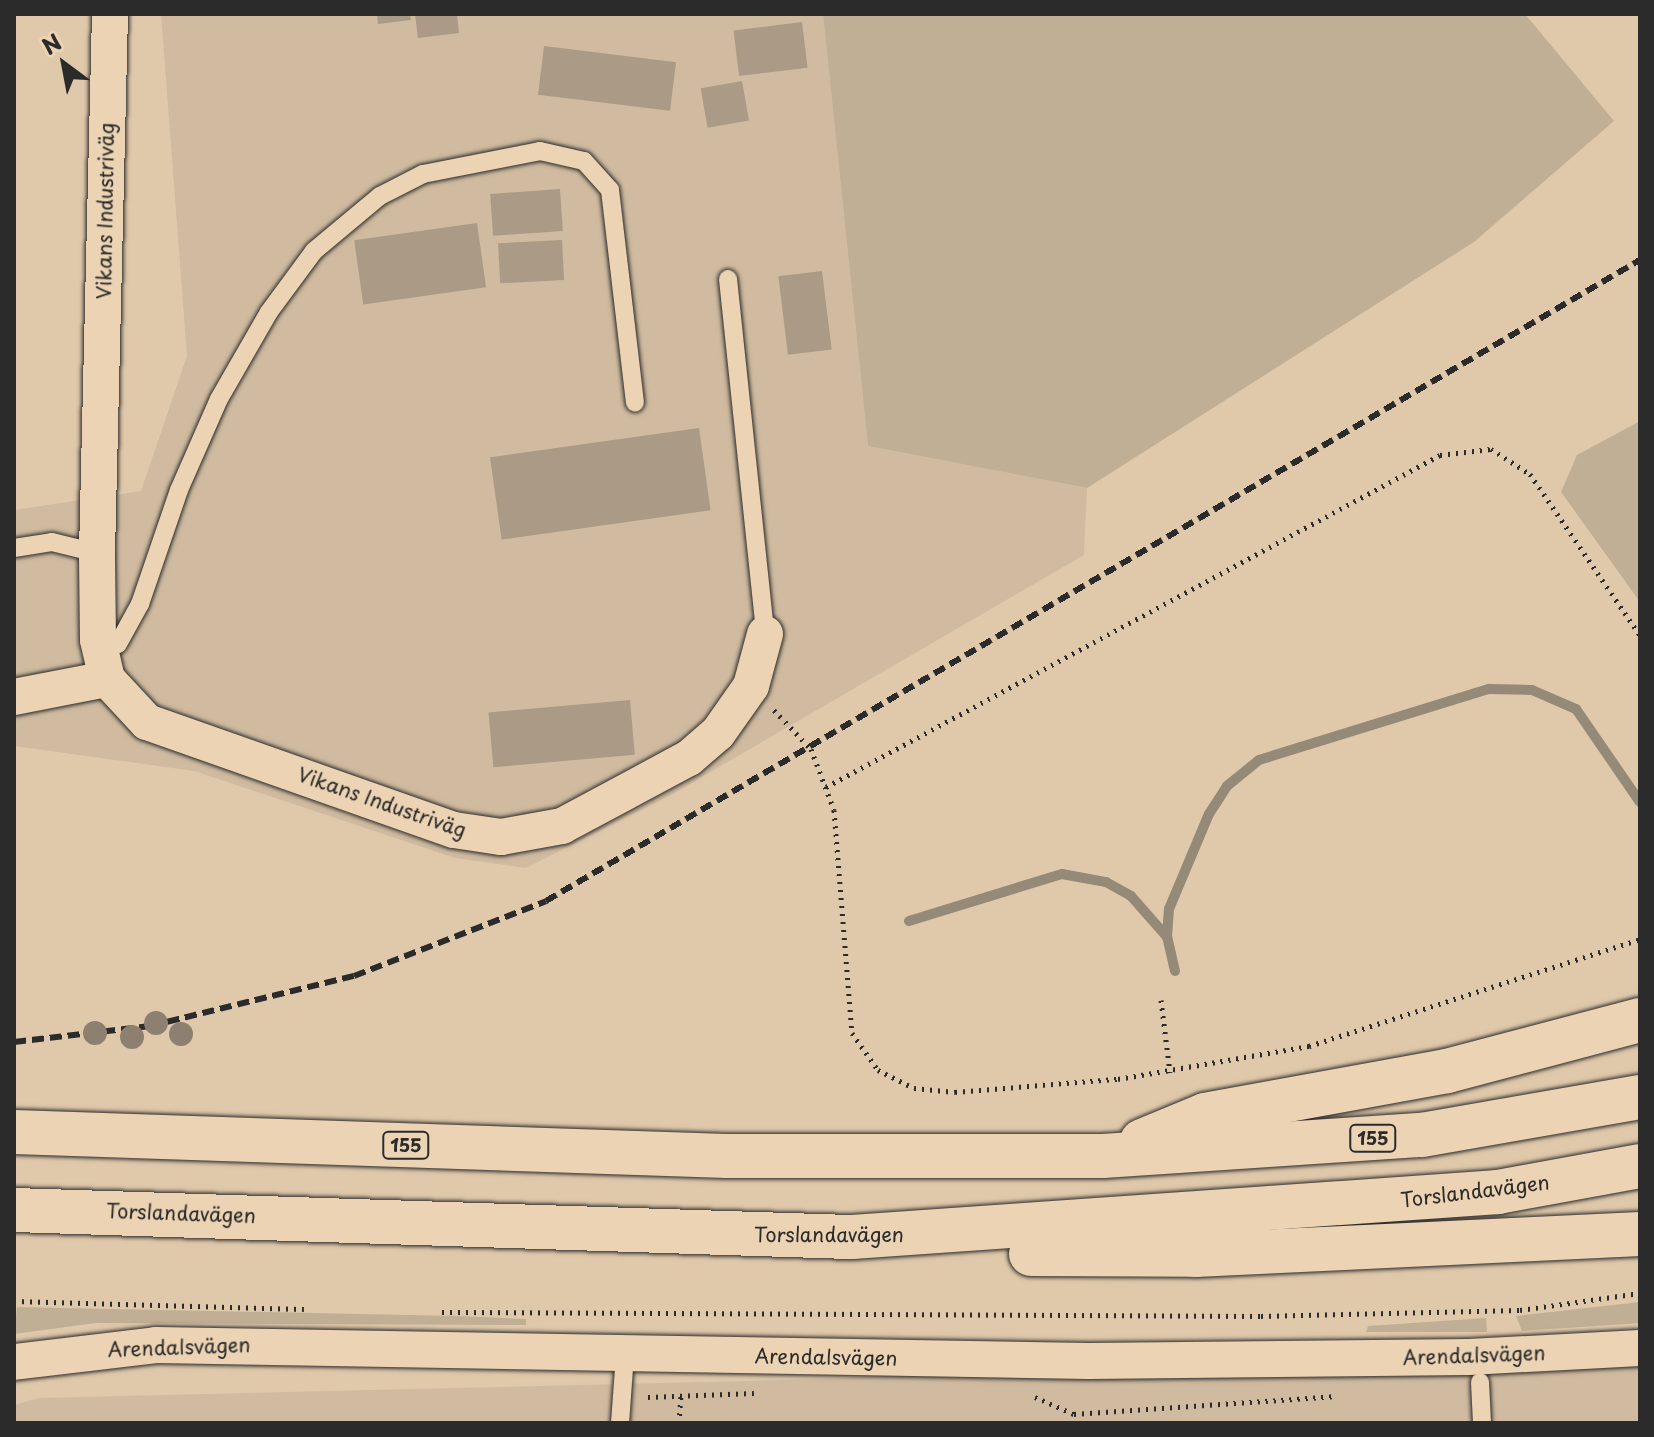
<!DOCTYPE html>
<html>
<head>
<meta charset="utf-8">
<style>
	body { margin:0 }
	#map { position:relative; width:1654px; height:1437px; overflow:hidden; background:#e0c9ab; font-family:"Playpen Sans",sans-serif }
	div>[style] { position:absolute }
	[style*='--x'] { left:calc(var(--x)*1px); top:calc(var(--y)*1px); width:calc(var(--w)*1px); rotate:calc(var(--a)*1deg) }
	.built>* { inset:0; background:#d0bba0 }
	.green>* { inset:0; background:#c1af95 }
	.stream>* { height:10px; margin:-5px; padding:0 5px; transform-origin:5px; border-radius:5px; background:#958977 }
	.building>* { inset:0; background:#ab9a85; transform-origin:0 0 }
	.path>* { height:5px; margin-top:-2.5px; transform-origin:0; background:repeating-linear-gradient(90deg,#2b2b2b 0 2px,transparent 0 8px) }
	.roads { filter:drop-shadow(0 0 2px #2b2b2b) drop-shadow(0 0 2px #2b2b2b) }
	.service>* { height:18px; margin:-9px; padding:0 9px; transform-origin:9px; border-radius:9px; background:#ebd3b3 }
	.minor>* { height:36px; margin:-18px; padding:0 18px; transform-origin:18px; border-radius:18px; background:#ebd3b3 }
	.primary>* { height:44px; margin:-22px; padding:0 22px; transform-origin:22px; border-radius:22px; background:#ebd3b3 }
	.rail>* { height:6px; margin-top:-3px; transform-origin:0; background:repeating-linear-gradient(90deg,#2b2b2b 0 12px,transparent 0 18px) }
	.trees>* { width:24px; height:24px; margin:-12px; border-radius:50%; background:#8d8070 }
	span { translate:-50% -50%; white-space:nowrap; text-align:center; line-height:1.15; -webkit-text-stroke:6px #ebd3b3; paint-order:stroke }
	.shield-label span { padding:2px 6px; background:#ebd3b3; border:2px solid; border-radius:6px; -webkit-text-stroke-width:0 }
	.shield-label { font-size:18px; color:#2b2b2b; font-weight:700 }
	.street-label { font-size:20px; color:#2b2b2b }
	.frame { position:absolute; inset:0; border:16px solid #2b2b2b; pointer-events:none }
	.north { position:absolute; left:24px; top:24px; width:80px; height:80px; -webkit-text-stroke:6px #ebd3b3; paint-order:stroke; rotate:328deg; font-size:22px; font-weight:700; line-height:32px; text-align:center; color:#2b2b2b }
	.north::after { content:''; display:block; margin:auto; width:28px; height:36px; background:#2b2b2b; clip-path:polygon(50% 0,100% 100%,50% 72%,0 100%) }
</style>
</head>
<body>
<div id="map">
	<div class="built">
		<div style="clip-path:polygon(161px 14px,823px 14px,868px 446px,1087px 488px,1084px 555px,671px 795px,526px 868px,455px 858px,194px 771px,14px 746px,14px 510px,141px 491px,187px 356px)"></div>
		<div style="clip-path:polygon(1640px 1334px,1640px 1423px,14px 1423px,14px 1405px,39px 1398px,827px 1379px)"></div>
	</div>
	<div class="green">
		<div style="clip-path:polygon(823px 14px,1525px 14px,1614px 121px,1474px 242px,1087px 488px,868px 446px)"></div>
		<div style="clip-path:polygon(1640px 421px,1640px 602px,1561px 492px,1577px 455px)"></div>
		<div style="clip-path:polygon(1640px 1302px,1640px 1323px,1522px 1331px,1516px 1316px)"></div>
		<div style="clip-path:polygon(17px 1307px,457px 1316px,526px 1319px,526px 1325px,96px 1323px,14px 1334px)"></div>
		<div style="clip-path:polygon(1486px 1318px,1487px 1332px,1366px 1332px,1368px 1326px)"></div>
	</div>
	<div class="stream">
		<div style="--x:909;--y:921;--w:160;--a:-17.1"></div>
		<div style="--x:1062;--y:874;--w:45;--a:10.3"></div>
		<div style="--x:1106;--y:882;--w:29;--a:29"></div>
		<div style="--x:1131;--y:896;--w:55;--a:48.7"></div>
		<div style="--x:1175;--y:971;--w:35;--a:-103"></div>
		<div style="--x:1167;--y:937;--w:28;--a:-86"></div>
		<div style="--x:1169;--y:909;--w:103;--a:-67.2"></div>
		<div style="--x:1209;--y:814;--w:33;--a:-57"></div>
		<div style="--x:1227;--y:786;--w:41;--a:-39.1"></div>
		<div style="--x:1259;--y:760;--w:241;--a:-17.2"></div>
		<div style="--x:1489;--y:689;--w:43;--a:1.3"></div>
		<div style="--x:1532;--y:690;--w:48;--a:23.4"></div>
		<div style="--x:1576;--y:709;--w:113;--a:55.5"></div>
	</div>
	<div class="building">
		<div style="clip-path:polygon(377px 14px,410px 14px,411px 20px,378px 24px)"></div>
		<div style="clip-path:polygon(415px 14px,457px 14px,459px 33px,418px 38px)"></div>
		<div style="left:802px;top:22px;width:46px;height:69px;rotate:83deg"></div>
		<div style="left:544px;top:46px;width:133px;height:49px;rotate:7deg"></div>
		<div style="left:742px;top:81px;width:40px;height:42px;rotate:80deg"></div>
		<div style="left:560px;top:189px;width:42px;height:70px;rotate:86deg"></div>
		<div style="left:477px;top:223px;width:65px;height:124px;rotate:82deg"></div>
		<div style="left:562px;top:240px;width:40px;height:64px;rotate:87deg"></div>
		<div style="left:822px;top:271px;width:79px;height:44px;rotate:83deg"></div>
		<div style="left:699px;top:428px;width:83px;height:211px;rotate:82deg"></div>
		<div style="left:630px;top:700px;width:55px;height:142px;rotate:85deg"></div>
	</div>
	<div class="path">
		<div style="--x:774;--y:710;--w:54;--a:46.5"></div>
		<div style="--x:811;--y:749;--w:65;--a:69.3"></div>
		<div style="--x:834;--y:810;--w:224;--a:85.4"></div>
		<div style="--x:852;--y:1033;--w:45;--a:54.9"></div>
		<div style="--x:878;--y:1070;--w:40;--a:26.6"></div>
		<div style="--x:914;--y:1088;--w:41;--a:5.6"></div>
		<div style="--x:955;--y:1092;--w:164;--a:-4.6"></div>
		<div style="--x:1118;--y:1079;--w:194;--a:-9.8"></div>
		<div style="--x:1309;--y:1046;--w:348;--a:-17.9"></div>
		<div style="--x:826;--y:787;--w:698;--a:-28.4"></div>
		<div style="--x:1440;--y:455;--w:51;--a:-6.7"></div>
		<div style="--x:1491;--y:449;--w:46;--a:32.7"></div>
		<div style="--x:1530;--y:474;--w:195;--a:55.7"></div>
		<div style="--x:1161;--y:1000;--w:73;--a:82.9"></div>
		<div style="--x:14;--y:1301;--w:290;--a:1.6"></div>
		<div style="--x:442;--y:1312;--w:819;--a:0.28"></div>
		<div style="--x:1261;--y:1316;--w:259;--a:-1.3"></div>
		<div style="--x:1520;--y:1310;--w:121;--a:-8.1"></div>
		<div style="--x:648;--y:1397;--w:106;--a:-2.2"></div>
		<div style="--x:1035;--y:1397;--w:43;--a:23.6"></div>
		<div style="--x:1074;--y:1414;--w:263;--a:-3.9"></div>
		<div style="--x:679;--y:1423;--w:27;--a:-86"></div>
	</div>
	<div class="roads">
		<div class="service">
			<div style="--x:728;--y:279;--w:357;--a:84"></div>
			<div style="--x:14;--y:548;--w:38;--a:-9"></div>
			<div style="--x:52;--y:542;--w:46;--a:13.7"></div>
			<div style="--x:98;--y:640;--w:20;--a:11"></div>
			<div style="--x:118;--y:644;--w:46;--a:-61.2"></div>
			<div style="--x:140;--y:604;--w:120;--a:-71.1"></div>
			<div style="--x:179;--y:490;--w:99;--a:-66.3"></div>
			<div style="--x:219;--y:399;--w:100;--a:-60.1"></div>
			<div style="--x:269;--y:312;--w:76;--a:-53.6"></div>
			<div style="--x:314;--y:251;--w:86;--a:-39.8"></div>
			<div style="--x:380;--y:196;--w:48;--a:-27.1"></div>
			<div style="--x:423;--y:174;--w:119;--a:-11.1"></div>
			<div style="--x:540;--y:151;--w:45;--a:12.8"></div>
			<div style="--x:584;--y:161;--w:39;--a:48"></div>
			<div style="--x:610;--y:190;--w:214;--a:83.3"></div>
			<div style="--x:1480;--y:1382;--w:41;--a:87.2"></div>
			<div style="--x:620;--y:1423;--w:68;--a:-85.8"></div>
		</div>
		<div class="minor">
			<div style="--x:107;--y:679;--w:59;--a:47.1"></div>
			<div style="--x:147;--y:722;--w:325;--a:19.4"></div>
			<div style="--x:454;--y:830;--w:48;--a:8.5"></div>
			<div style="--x:501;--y:837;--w:62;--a:-10.2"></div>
			<div style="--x:562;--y:826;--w:144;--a:-28.2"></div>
			<div style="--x:689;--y:758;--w:38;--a:-41"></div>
			<div style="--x:718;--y:733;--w:57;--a:-54.9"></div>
			<div style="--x:751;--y:686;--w:54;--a:-74.9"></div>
			<div style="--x:14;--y:697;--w:95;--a:-11"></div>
			<div style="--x:107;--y:679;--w:40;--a:-103"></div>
			<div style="--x:98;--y:640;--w:87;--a:-90.7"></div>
			<div style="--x:97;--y:553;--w:539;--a:-88.62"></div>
			<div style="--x:14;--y:1362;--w:143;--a:-6.8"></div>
			<div style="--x:156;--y:1345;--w:933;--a:0.98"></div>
			<div style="--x:1089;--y:1361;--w:380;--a:-0.6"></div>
			<div style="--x:1469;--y:1357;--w:171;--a:-3"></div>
		</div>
		<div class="primary">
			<div style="--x:14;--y:1132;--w:713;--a:1.93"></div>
			<div style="--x:727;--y:1156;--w:376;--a:0"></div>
			<div style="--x:1103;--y:1156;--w:320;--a:-3.8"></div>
			<div style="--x:1422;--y:1135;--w:221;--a:-9.9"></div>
			<div style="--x:1142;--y:1141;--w:68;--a:-22.4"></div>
			<div style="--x:1205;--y:1115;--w:246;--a:-10.3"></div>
			<div style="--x:1447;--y:1071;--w:200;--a:-14.8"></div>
			<div style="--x:14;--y:1210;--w:838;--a:1.85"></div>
			<div style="--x:852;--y:1237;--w:648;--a:-3.98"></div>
			<div style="--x:1498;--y:1192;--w:144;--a:-10.4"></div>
			<div style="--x:1031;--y:1254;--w:165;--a:0.3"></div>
			<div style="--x:1196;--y:1255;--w:444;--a:-2.7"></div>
		</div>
	</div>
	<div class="rail">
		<div style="--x:14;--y:1042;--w:137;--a:-6.7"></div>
		<div style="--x:150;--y:1026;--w:210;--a:-13.8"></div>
		<div style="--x:354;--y:976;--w:206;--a:-21.3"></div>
		<div style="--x:546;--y:901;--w:1268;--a:-30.37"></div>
	</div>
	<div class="trees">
		<div style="left:156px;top:1023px"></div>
		<div style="left:95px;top:1033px"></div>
		<div style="left:181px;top:1034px"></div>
		<div style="left:132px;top:1037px"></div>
	</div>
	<div class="shield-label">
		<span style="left:1373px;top:1138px">155</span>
		<span style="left:406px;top:1145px">155</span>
	</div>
	<div class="street-label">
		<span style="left:105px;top:211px;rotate:-89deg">Vikans Industriväg</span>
		<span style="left:382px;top:802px;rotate:19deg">Vikans Industriväg</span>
		<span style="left:1475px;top:1191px;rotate:-7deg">Torslandavägen</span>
		<span style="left:181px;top:1213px;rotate:2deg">Torslandavägen</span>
		<span style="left:829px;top:1234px">Torslandavägen</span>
		<span style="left:179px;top:1347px;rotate:-2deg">Arendalsvägen</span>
		<span style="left:1474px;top:1355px;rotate:-2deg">Arendalsvägen</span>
		<span style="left:826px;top:1357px;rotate:1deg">Arendalsvägen</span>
	</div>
	<div class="frame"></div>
	<div class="north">N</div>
</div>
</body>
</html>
